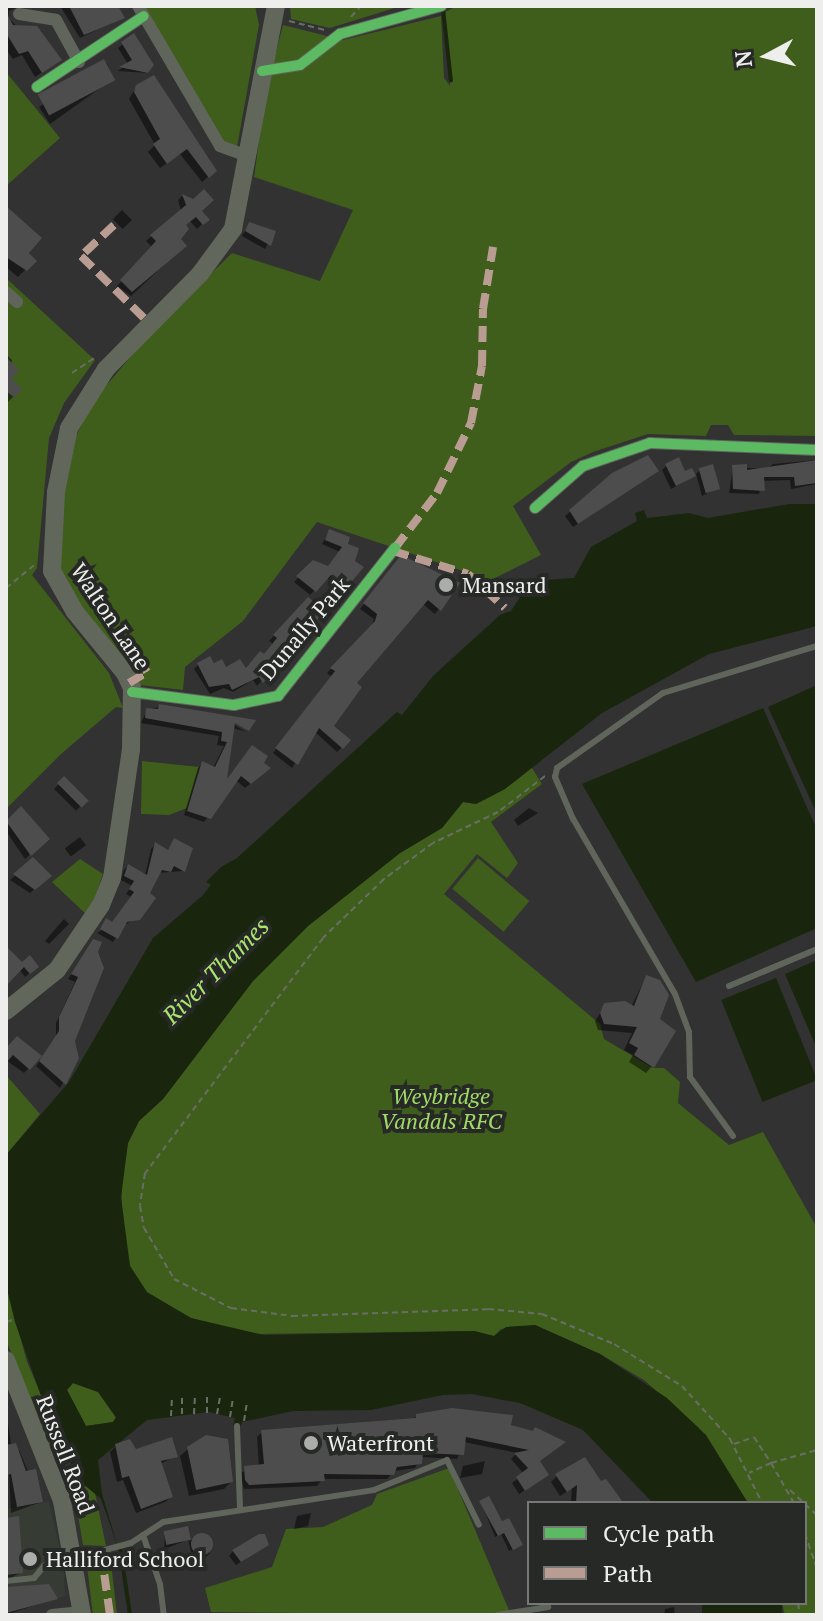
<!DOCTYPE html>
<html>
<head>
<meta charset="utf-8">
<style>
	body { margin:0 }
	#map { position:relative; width:823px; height:1621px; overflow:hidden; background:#313231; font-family:"PT Serif",serif }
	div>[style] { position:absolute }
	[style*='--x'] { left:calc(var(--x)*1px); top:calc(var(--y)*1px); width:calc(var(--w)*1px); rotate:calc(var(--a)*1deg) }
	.built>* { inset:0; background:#363b33 }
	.green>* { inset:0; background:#405e1b; transform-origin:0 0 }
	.water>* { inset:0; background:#19260d; transform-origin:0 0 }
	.shadow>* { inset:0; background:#0007; transform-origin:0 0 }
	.stream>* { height:4px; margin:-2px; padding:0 2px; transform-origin:2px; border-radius:2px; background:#19260d }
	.building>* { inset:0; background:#4c4d4c; transform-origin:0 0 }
	.round { border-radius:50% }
	.path>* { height:2px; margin-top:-1px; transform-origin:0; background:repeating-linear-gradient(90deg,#686d65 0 6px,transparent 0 10px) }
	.service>* { height:6px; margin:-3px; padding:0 3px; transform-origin:3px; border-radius:3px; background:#60655c }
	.minor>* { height:12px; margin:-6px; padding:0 6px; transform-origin:6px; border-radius:6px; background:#60655c }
	.secondary>* { height:18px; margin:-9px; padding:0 9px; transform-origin:9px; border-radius:9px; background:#61685b }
	.quiet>* { height:8px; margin-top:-4px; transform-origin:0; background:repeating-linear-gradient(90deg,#b99d93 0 16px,transparent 0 24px) }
	.cycleway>* { height:10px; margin:-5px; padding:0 5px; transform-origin:5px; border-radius:5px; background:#5cba63 }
	.dots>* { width:22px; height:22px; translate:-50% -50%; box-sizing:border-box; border:4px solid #272926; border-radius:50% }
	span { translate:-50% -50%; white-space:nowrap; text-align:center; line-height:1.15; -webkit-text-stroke:8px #272926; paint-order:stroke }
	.poi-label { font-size:22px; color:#eeefed }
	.left { translate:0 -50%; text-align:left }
	.street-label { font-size:22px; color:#eeefed }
	.park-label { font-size:22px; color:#a1db66; font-style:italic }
	.water-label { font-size:24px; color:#a9e46f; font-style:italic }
	.frame { position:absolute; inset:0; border:8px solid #eeefed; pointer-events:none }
	.legend { position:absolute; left:527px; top:1501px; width:280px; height:104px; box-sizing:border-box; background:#272926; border:2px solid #777876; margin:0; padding:10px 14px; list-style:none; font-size:24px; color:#eeefed }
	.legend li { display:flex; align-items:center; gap:16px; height:40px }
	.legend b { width:40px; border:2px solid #777876 }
	.north { position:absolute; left:727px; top:16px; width:80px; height:80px; -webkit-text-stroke:6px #272926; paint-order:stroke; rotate:263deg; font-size:22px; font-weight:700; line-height:32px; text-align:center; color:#eeefed }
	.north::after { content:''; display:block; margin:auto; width:28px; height:36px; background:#eeefed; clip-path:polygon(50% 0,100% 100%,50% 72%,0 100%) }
</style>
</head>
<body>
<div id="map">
	<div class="built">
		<div style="clip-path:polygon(49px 1502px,61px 1552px,53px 1556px,54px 1568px,64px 1572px,65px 1596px,6px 1613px,6px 1509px)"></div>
	</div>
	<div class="green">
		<div style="clip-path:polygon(144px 6px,255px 6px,259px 25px,237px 147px,222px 141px)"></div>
		<div style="clip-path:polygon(290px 6px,401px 6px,330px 28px,291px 19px)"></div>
		<div style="clip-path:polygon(457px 6px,817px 6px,817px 436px,734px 435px,728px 425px,711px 425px,706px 436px,648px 434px,593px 452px,571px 462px,513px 506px,541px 555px,483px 584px,469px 573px,317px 522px,243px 621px,185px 667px,183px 690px,140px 685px,61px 578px,56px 536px,76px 437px,89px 406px,149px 335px,232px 253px,320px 281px,353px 210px,254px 177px,266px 91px,283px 25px,343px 40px,441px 16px,444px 78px,450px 86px,445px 12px)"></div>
		<div style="clip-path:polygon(6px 72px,60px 138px,6px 186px)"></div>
		<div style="clip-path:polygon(6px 278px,95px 360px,64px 403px,49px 438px,37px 568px,32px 575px,109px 673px,123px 708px,116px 707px,61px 754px,6px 809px)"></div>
		<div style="clip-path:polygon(142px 761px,199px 767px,187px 808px,169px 815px,141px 814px)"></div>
		<div style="clip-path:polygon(530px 765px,542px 784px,491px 822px,518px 863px,507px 878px,477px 854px,444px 894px,600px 1024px,604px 1039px,653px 1068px,664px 1068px,680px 1082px,678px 1103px,729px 1145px,763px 1132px,817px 1228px,817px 1615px,785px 1615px,782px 1603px,805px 1603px,805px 1503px,748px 1503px,698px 1427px,644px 1380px,600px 1354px,535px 1325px,501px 1329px,494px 1336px,474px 1331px,246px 1334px,191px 1318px,147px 1293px,130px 1266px,121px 1221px,122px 1176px,128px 1143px,139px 1121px,163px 1099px,253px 981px,308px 926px,400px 853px,442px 828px,463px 802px,476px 804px,505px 789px)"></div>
		<div style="left:478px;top:858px;width:67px;height:40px;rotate:40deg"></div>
		<div style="clip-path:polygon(80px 859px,103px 874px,88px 916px,52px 882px)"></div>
		<div style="clip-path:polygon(6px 1075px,40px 1114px,6px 1155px)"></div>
		<div style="clip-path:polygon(6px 1285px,27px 1362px,64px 1448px,53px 1454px,8px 1345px)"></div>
		<div style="clip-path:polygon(73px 1383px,98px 1392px,116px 1418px,113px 1422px,86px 1426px,67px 1390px)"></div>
		<div style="clip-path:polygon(449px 1468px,511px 1615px,211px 1612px,205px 1588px,272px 1567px,286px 1529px,323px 1527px,372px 1505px,377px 1494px)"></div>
		<div style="clip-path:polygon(82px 1483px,95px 1493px,106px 1546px,83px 1545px,75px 1497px,85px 1496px)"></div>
		<div style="clip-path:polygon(110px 1554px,117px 1615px,93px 1615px,87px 1566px)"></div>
	</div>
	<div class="water">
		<div style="clip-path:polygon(evenodd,789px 504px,817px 504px,817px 626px,709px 654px,602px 713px,505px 789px,476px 804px,463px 802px,442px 828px,400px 853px,308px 926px,253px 981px,163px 1099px,139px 1121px,128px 1143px,121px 1197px,130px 1266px,147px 1292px,191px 1318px,264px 1335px,474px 1331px,494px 1336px,506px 1327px,535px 1325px,600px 1354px,667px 1398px,706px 1435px,748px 1503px,653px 1503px,583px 1430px,520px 1403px,472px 1394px,443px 1395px,371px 1410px,293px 1411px,242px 1422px,240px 1427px,233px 1426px,235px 1418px,209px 1412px,147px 1420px,98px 1460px,102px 1494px,118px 1547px,101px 1499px,82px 1483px,53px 1430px,15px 1322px,6px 1285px,6px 1155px,69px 1082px,153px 938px,202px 896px,211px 885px,206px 882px,221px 867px,237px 858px,397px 712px,402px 715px,433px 676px,500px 615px,511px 611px,520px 597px,543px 580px,574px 578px,591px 547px,637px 521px,635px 513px,644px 510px,647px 518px,689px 513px,708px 518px,789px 504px,73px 1383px,98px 1392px,116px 1417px,113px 1422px,86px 1426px,67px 1390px,73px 1383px)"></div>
		<div style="clip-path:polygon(817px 685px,817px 814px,768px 707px)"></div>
		<div style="clip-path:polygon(763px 708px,817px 830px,817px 928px,696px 982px,582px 784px)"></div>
		<div style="clip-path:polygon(817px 960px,817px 1049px,785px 974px)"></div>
		<div style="left:776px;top:978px;width:110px;height:59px;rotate:68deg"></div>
		<div style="left:702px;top:1603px;width:80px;height:13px"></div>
	</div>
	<div class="shadow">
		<div style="clip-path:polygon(6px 6px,20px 6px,9px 11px,8px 17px,53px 65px,35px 77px,22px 55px,13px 59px,6px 49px)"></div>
		<div style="clip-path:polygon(60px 6px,116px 6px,123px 17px,80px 38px)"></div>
		<div style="clip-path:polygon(134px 36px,151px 69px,147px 73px,118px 71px,128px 64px,118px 48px)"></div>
		<div style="clip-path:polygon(107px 63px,113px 79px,50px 124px,39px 107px)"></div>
		<div style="clip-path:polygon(137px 86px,215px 171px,202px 182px,180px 154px,160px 168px,148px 152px,155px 145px,129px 99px)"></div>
		<div style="clip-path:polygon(182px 196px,207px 219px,197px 229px,189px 220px,184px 225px,178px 240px,184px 246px,131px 296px,117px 286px,153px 248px,146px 241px,181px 211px,178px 200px)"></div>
		<div style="clip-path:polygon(6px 209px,34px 261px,18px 277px,6px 267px)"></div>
		<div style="left:122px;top:210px;width:14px;height:13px;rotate:45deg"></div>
		<div style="clip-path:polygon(249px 224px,273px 232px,265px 249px,242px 236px)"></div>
		<div style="clip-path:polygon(6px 354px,12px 360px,9px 379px,20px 390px,6px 404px)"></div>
		<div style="clip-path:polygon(817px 460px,817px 484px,791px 489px,790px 480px,762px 481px,759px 494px,729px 493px,733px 467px,767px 469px,773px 464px)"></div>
		<div style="clip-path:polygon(667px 465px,684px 474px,694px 476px,671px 489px,662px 470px)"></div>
		<div style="clip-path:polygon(700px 470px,718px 488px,702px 496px,696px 474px)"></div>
		<div style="clip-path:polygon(613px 475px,652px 475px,573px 527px,565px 516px)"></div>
		<div style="clip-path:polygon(330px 531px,348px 538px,347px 585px,343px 589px,326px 578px,310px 595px,294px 582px,314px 562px,328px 568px,340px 552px,322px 544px)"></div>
		<div style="clip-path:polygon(397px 562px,457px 584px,435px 614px,423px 604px,354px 683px,332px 726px,342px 747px,337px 752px,315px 732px,292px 768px,273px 753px,332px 677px,327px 673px,371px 627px,374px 619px,360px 609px)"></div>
		<div style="clip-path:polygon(308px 600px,322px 611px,257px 686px,253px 680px,233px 692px,224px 688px,210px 694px,194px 669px,199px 664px,245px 671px,264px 657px,273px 644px,269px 641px)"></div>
		<div style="clip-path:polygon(159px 707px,227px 720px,246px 732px,233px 728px,224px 785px,262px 764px,264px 772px,245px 788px,236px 780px,204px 822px,184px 815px,198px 768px,202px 763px,213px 768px,224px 746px,217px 745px,219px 736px,141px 723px,147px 710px)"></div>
		<div style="left:64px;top:779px;width:31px;height:14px;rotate:45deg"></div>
		<div style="clip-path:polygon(529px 808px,538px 813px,518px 826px,514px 820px)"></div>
		<div style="clip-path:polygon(21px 809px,47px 839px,25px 859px,6px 831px,6px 821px)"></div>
		<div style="left:80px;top:837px;width:10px;height:19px;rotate:53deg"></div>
		<div style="clip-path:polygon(175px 840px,190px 849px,183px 871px,158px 873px,138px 918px,124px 925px,113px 942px,97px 933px,112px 924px,131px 897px,126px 894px,132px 886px,121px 880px,124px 870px,128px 866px,145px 876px,151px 849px,155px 845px,167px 851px)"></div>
		<div style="clip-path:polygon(33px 860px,49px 876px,30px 893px,10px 880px)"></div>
		<div style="clip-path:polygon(64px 919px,69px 924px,49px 944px,45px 941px)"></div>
		<div style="clip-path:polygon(93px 941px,73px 1040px,77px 1058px,60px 1088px,36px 1066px,56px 1037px,56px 1023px,75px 982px,68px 979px)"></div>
		<div style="clip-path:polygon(6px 949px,32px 971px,25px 977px,19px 969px,6px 983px)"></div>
		<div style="clip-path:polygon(646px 977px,657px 1020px,652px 1066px,646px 1073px,629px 1062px,633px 1055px,624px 1050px,632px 1033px,598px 1030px,595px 1021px,605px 1005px,631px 1007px)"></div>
		<div style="clip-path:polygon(6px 1050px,39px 1057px,24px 1073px,6px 1060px)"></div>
		<div style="clip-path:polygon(6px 1407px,11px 1445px,19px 1450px,41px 1502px,11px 1513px)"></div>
		<div style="clip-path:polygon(417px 1416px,531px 1433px,541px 1480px,519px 1494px,512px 1483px,524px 1474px,511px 1459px,517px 1453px,464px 1442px,457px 1459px,421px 1457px,415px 1468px,394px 1471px,387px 1479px,322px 1479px,317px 1486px,244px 1489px,240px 1473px,259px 1467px,257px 1437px,262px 1432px,412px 1420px)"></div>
		<div style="clip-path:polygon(116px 1446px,176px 1456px,160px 1464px,171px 1497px,165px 1502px,136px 1513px,123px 1480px,117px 1482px,110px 1452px)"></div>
		<div style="clip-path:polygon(188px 1449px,231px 1482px,224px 1489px,189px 1496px,180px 1456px)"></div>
		<div style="clip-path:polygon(485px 1461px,482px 1474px,460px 1478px,463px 1466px)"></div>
		<div style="clip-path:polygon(557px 1476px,606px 1482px,625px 1503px,571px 1503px,572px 1488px,560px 1496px,551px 1482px)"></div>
		<div style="clip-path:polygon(481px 1502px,501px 1524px,517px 1547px,509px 1551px,501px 1534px,495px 1537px)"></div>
		<div style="clip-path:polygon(311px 1513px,308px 1526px,294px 1529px,297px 1516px)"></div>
		<div style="clip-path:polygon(17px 1519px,21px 1572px,6px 1581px,6px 1520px)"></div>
		<div style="clip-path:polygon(186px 1529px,189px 1541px,203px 1534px,210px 1553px,206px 1557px,193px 1560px,188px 1540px,164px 1549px,165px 1534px)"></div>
		<div style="clip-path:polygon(267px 1545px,236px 1565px,229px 1556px,233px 1551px)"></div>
		<div style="clip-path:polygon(6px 1589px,56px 1598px,6px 1615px)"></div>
		<div style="clip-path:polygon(674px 1607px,675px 1615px,664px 1615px,665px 1609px)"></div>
	</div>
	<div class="stream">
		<div style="--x:443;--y:9;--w:72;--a:83.7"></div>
		<div style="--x:120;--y:1547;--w:69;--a:81.6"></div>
	</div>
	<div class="building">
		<div style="clip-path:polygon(69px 6px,118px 6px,125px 18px,84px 35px)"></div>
		<div style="clip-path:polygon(6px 12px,13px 25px,37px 26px,62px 60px,42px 73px,28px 51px,19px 54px,6px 33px)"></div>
		<div style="clip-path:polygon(134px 33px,154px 65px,148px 73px,119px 67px,132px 60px,121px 42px)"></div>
		<div style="left:104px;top:59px;width:24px;height:75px;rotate:62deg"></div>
		<div style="clip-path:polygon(154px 75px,217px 171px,209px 178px,187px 149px,167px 164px,153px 144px,160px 139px,134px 92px,136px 85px)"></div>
		<div style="clip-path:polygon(204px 189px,214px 200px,202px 211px,210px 220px,203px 225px,196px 217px,186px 225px,189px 229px,181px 239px,187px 246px,132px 292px,120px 280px,156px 241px,150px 235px,186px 205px,182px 194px,193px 199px)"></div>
		<div style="clip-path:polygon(6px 206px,42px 238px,29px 253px,37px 261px,27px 271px,6px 257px)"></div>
		<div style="clip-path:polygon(249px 222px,276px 231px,271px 246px,245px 231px)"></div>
		<div style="clip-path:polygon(6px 357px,19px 370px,12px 379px,22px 389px,15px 398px,6px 391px)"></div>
		<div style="clip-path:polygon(648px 455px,659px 471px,578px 524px,569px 510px,612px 473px)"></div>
		<div style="clip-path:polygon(679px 457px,685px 471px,692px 468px,696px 476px,676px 486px,665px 464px)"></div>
		<div style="clip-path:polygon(817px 460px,817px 483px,795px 486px,794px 477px,764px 477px,765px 491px,733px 489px,732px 465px,747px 464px,747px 470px)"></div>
		<div style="left:713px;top:464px;width:26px;height:15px;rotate:74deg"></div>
		<div style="clip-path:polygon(329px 529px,350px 537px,348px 544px,359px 548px,355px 561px,364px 567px,348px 586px,331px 575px,316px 592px,296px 576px,313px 560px,328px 566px,342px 547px,325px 540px)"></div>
		<div style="clip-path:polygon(401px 555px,460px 583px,441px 611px,428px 600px,357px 683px,362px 687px,334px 726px,351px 740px,343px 749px,319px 728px,298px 765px,275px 748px,335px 671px,330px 668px,375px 621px,377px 614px,363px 603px)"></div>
		<div style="clip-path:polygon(308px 597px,325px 611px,263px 683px,259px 677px,232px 690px,229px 684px,209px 687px,197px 663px,210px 656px,214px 663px,222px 659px,226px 667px,240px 659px,246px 668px,260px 651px,264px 654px,277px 638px,273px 635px)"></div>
		<div style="clip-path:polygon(159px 704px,256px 720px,249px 731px,235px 723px,227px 779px,252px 745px,268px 756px,264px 763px,271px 768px,251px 784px,241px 776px,211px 819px,187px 811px,202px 761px,215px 767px,227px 742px,221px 741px,222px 732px,145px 718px,146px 708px,158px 709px)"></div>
		<div style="left:64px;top:776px;width:35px;height:10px;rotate:45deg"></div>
		<div style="clip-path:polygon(21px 806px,50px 839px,31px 856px,6px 821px)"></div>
		<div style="clip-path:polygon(174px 838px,193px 848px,185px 872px,174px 866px,171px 872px,162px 870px,150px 893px,156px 898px,140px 920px,127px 922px,118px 939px,100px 929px,106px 918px,112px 922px,134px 892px,129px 889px,134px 881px,124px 876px,128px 864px,147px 875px,155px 842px,168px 850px)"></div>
		<div style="clip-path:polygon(33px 857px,52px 876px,35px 890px,13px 874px)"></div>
		<div style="clip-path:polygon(93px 939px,102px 942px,98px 952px,104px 968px,75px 1041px,79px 1058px,66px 1085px,39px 1061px,59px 1031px,59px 1017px,78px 977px,71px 974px)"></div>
		<div style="clip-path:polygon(6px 946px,22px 962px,30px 955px,39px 967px,30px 974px,24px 967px,6px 986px)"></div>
		<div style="clip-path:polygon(646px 975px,660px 980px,669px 995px,660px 1019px,676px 1031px,654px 1068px,634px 1055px,638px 1048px,629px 1043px,637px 1027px,604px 1024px,600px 1013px,604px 1003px,625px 1001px,634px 1006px)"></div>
		<div style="clip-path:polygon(17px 1036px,42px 1056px,30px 1070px,13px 1055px,6px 1063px,6px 1048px)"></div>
		<div style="clip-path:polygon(452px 1408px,513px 1415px,511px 1425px,533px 1431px,535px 1427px,566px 1442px,540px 1461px,549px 1475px,525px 1491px,516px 1477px,528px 1468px,514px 1453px,529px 1450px,466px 1437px,464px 1455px,423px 1453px,422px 1464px,397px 1467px,394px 1475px,324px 1474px,325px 1481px,249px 1485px,245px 1480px,244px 1466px,264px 1464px,261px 1430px,416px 1418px,416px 1414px)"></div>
		<div style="clip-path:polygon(206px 1435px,228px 1439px,233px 1482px,196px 1490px,187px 1447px)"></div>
		<div style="clip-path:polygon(172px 1437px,178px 1457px,161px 1461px,173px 1497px,141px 1509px,129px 1476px,122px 1478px,115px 1444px,130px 1439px,136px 1449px)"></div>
		<div style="clip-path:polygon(16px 1443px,26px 1471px,36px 1469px,43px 1502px,17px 1507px,11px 1474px,6px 1475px,6px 1445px)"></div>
		<div style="clip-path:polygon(585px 1457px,601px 1481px,606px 1479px,624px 1503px,576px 1503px,577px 1485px,567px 1492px,555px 1474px)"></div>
		<div style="clip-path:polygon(489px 1496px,502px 1521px,509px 1518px,523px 1545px,513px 1550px,504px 1533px,498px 1536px,479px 1501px)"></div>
		<div style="clip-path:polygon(19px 1516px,23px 1573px,6px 1575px,6px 1518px)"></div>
		<div style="left:188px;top:1526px;width:14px;height:25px;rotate:78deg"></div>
		<div class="round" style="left:191px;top:1533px;width:22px;height:22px"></div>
		<div style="clip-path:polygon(259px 1534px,265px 1534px,269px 1545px,241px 1562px,232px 1550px)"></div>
		<div style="clip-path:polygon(49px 1584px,58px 1599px,6px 1613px,6px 1587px)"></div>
	</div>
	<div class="path">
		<div style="--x:351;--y:17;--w:15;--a:-48"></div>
		<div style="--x:289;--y:21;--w:37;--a:14"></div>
		<div style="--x:72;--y:373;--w:29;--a:-34"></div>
		<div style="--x:6;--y:588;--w:38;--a:-39"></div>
		<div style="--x:545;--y:776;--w:59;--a:142.5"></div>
		<div style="--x:498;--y:812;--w:72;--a:154.5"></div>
		<div style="--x:433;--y:843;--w:61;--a:143.7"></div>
		<div style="--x:384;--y:879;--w:85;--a:136"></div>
		<div style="--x:323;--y:938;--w:295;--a:127.1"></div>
		<div style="--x:145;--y:1173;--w:33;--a:99"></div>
		<div style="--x:140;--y:1206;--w:22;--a:80"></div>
		<div style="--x:144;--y:1228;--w:59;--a:59.5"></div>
		<div style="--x:174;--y:1279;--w:64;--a:27"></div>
		<div style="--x:231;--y:1308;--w:62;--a:7.5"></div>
		<div style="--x:292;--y:1316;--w:196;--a:-2"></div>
		<div style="--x:488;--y:1309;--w:54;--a:5.3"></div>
		<div style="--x:542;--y:1314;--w:78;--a:22.6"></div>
		<div style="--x:614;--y:1344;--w:80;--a:31.7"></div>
		<div style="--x:682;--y:1386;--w:72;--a:47.8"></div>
		<div style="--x:730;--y:1439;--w:72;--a:63.4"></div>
		<div style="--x:6;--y:1322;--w:7;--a:-16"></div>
		<div style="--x:182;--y:1398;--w:17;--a:90"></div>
		<div style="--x:207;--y:1413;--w:17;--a:-90"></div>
		<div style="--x:194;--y:1414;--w:18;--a:-87"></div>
		<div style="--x:217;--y:1414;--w:17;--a:-80"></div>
		<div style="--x:171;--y:1416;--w:19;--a:-87"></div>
		<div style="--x:230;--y:1417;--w:20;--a:-81"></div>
		<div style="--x:244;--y:1421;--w:20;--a:-81"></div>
		<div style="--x:734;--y:1444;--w:21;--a:-19"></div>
		<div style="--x:754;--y:1437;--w:31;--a:57"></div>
		<div style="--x:771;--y:1463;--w:24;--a:156"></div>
		<div style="--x:790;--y:1490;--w:19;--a:43"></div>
		<div style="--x:794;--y:1503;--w:46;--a:-119.9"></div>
		<div style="--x:771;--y:1463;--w:48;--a:-15.8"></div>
		<div style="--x:805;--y:1504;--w:16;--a:43"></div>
		<div style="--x:805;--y:1534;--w:37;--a:71"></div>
		<div style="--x:798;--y:1603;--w:12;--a:81"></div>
	</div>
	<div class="service">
		<div style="--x:729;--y:986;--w:95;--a:-22.8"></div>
		<div style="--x:733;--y:1136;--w:73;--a:-126.1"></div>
		<div style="--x:690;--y:1077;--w:45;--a:-91.3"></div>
		<div style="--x:689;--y:1032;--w:40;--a:-110.2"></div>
		<div style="--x:675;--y:994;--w:203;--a:-120.2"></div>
		<div style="--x:573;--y:819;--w:46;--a:-113.2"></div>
		<div style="--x:555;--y:777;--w:9;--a:-77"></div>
		<div style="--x:557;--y:768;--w:130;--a:-35.3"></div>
		<div style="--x:663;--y:693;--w:161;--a:-17"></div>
		<div style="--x:237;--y:1426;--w:83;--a:87.9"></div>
		<div style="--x:143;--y:1535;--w:52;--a:70.9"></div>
		<div style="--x:160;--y:1584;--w:31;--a:83"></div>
		<div style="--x:75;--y:1558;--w:58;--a:-15"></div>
		<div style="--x:131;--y:1543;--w:38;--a:-33"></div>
		<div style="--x:163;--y:1522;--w:213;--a:-8.6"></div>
		<div style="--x:374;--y:1490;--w:79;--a:-22.3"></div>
		<div style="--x:447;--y:1460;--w:72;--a:63.8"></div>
		<div style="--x:6;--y:1581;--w:28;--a:-6"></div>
		<div style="--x:34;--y:1578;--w:16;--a:-50"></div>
		<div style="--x:44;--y:1566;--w:24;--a:-7"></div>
		<div style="--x:498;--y:1615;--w:51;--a:-9.1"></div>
	</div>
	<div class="minor">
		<div style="--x:138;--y:6;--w:162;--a:59.6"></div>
		<div style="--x:220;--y:146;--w:30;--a:20"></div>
		<div style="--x:19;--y:14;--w:37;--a:9"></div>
		<div style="--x:56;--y:20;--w:48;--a:61.3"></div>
		<div style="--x:262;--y:71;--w:38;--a:-9"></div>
		<div style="--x:300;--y:65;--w:51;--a:-37.8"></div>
		<div style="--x:340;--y:34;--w:105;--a:-15.5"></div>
		<div style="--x:37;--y:87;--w:128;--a:-33.6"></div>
		<div style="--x:6;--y:292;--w:15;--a:42"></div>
		<div style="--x:535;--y:508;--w:64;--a:-41.2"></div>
		<div style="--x:583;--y:466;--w:71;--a:-18.9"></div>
		<div style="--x:650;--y:443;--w:167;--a:2.4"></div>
		<div style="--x:132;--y:692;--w:103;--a:7.3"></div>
		<div style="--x:234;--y:705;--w:45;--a:-11.6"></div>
		<div style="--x:278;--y:696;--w:189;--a:-51.7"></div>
		<div style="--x:52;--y:1615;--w:30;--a:-6"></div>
	</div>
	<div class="secondary">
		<div style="--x:6;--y:1011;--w:65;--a:-38.8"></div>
		<div style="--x:57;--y:970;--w:78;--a:-55.9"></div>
		<div style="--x:101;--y:905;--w:29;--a:-68"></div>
		<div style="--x:112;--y:878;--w:130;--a:-81.6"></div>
		<div style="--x:131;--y:749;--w:61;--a:-89.1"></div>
		<div style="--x:132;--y:688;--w:17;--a:-115"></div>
		<div style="--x:125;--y:673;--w:79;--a:-129.3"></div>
		<div style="--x:75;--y:612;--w:47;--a:-119.3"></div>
		<div style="--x:52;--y:571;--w:79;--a:-87.1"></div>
		<div style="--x:56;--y:492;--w:65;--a:-78.5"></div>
		<div style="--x:69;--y:428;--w:70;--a:-57.9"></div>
		<div style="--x:106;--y:369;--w:134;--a:-45.3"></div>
		<div style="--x:200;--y:274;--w:56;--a:-53.7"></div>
		<div style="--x:233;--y:229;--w:227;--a:-79.1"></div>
		<div style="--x:6;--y:1360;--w:152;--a:68.3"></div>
		<div style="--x:62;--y:1501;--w:116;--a:80"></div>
	</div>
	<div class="quiet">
		<div style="--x:114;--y:225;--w:45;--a:136.8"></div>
		<div style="--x:81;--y:256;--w:95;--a:44.6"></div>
		<div style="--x:395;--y:548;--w:69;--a:-52.6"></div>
		<div style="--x:437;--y:493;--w:78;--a:-64.1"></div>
		<div style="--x:471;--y:423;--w:58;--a:-79.1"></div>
		<div style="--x:482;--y:366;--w:57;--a:-89"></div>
		<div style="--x:483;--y:309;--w:63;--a:-80.8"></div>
		<div style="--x:393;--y:551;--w:78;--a:17"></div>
		<div style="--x:468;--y:574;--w:50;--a:42.6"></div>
		<div style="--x:129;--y:683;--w:21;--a:-31"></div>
		<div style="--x:147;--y:672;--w:25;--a:-122"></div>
		<div style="--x:101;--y:1551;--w:65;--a:82"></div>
	</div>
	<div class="cycleway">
		<div style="--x:262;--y:71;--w:38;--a:-9"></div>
		<div style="--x:300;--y:65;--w:51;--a:-37.8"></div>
		<div style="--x:340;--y:34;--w:105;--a:-15.5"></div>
		<div style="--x:37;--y:87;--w:128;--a:-33.6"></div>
		<div style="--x:535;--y:508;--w:64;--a:-41.2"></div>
		<div style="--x:583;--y:466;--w:71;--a:-18.9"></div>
		<div style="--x:650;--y:443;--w:167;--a:2.4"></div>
		<div style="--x:132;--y:692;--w:103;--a:7.3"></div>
		<div style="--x:234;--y:705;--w:45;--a:-11.6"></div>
		<div style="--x:278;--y:696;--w:189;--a:-51.7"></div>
	</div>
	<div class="dots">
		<div style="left:446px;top:585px;background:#acadab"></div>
		<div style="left:311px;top:1443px;background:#acadab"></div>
		<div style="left:30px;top:1559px;background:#acadab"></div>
	</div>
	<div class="poi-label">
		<span class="left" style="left:462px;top:585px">Mansard</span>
		<span class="left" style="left:327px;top:1443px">Waterfront</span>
		<span class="left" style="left:46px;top:1559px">Halliford School</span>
	</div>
	<div class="street-label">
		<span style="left:111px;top:616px;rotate:56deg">Walton Lane</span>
		<span style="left:304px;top:628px;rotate:-50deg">Dunally Park</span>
		<span style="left:66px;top:1454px;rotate:69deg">Russell Road</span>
	</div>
	<div class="park-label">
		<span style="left:441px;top:1108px">Weybridge<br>Vandals RFC</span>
	</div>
	<div class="water-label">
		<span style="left:216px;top:971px;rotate:-45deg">River Thames</span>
	</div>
	<div class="frame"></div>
	<ul class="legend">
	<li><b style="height:10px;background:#5cba63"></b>Cycle path</li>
	<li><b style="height:10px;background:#b99d93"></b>Path</li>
	</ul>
	<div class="north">N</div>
</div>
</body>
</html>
